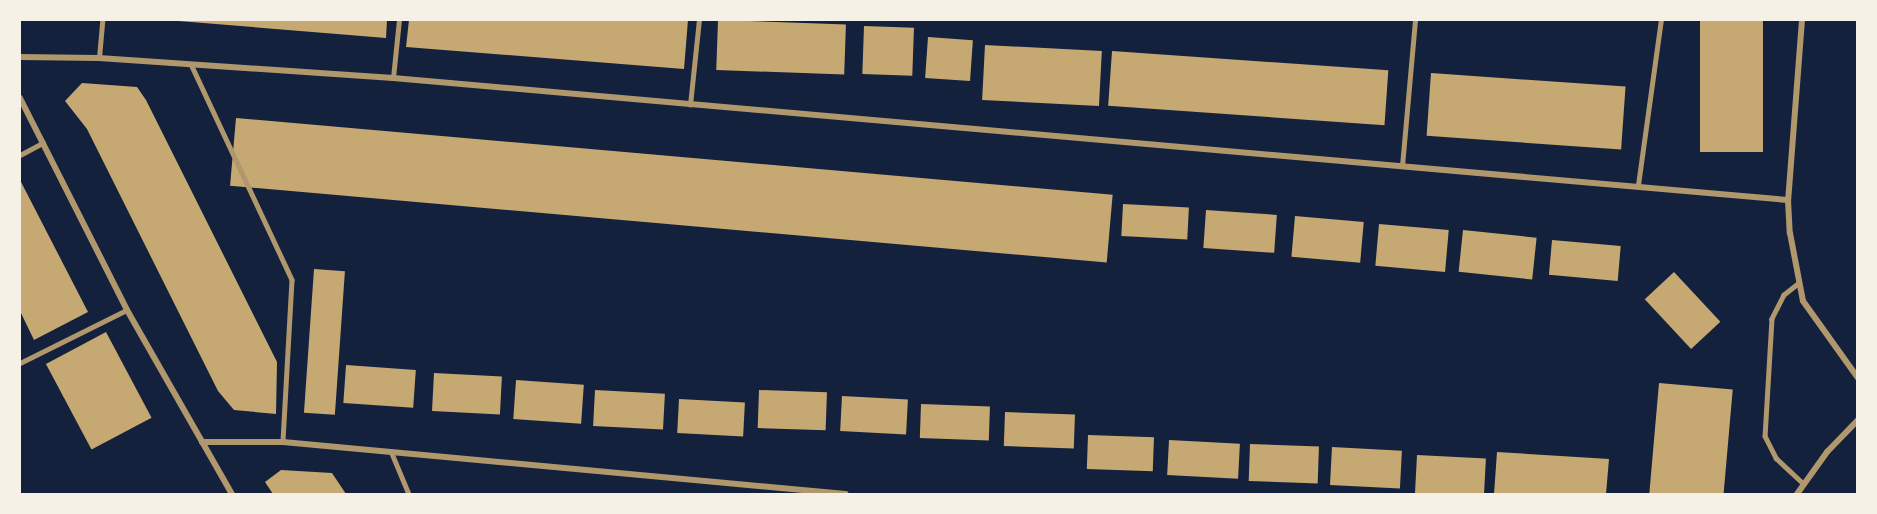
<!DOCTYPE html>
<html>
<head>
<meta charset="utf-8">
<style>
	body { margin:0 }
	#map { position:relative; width:1877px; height:514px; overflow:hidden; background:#14213d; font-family:"Fira Sans",sans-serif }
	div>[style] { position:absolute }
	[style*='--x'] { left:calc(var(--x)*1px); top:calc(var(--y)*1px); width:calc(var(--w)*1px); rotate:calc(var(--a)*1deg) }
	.building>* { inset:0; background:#c6a872; transform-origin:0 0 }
	.service>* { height:4.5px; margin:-2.25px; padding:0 2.25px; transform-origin:2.25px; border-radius:2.25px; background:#b1986c }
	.minor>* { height:6px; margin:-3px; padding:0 3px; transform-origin:3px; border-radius:3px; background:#b1986c }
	span { translate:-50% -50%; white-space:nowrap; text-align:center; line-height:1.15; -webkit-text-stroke:4.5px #f6f1e7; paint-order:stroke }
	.frame { position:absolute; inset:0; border:21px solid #f6f1e7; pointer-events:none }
</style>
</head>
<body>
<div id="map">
	<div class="building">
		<div style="clip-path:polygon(166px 20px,387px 20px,386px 38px)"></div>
		<div style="clip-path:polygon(409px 20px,688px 20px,684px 69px,406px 47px)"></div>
		<div style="left:718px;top:20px;width:128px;height:50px;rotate:2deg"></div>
		<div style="left:1700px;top:20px;width:63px;height:132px"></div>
		<div style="left:864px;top:26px;width:50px;height:48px;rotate:2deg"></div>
		<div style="left:928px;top:37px;width:45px;height:41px;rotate:4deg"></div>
		<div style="left:985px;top:45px;width:117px;height:55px;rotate:3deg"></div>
		<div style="left:1112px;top:51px;width:277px;height:55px;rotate:4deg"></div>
		<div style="left:1431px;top:73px;width:195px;height:63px;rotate:4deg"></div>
		<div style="clip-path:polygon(82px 83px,137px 87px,146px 100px,277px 362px,276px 414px,234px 410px,218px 391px,87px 129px,65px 101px)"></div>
		<div style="left:236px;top:118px;width:880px;height:68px;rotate:5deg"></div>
		<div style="clip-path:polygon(20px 180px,88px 312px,34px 340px,20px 311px)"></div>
		<div style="left:1123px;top:204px;width:66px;height:32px;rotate:3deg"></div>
		<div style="left:1206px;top:210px;width:71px;height:38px;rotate:4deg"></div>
		<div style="left:1295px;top:216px;width:69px;height:41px;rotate:5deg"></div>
		<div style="left:1379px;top:224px;width:70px;height:42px;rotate:5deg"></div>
		<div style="left:1463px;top:230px;width:74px;height:42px;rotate:6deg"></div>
		<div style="left:1552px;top:240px;width:69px;height:35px;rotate:5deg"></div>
		<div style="left:314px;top:269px;width:31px;height:144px;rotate:4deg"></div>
		<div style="left:1674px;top:272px;width:68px;height:40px;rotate:47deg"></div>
		<div style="left:106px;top:332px;width:97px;height:68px;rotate:62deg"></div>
		<div style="left:346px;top:365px;width:70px;height:38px;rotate:4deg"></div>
		<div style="left:434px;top:373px;width:68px;height:38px;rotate:3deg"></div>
		<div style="left:516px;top:380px;width:68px;height:39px;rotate:4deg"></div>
		<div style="left:1659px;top:383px;width:74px;height:111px;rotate:5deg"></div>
		<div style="left:595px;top:390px;width:70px;height:36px;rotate:3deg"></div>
		<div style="left:759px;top:390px;width:68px;height:38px;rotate:2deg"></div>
		<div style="left:842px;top:396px;width:66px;height:35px;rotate:3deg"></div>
		<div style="left:679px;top:399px;width:66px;height:34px;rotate:3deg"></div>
		<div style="left:921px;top:404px;width:69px;height:34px;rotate:2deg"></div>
		<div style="left:1005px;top:412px;width:70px;height:34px;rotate:2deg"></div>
		<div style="left:1088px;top:435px;width:66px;height:34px;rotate:2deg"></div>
		<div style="left:1169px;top:440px;width:71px;height:35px;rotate:3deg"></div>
		<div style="left:1250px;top:444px;width:69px;height:37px;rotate:2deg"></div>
		<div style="left:1332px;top:447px;width:70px;height:38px;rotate:3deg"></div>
		<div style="clip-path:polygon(1497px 452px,1609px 459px,1606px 494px,1494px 494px)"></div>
		<div style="left:1417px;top:455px;width:69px;height:38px;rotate:3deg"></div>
		<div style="clip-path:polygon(281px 470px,332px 473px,346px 494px,273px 494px,265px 482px)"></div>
	</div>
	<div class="service">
		<div style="--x:99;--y:58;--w:38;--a:-85"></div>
		<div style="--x:191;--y:64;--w:238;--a:64.9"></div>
		<div style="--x:292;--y:280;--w:162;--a:93.2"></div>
		<div style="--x:393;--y:78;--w:58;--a:-84.1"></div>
		<div style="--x:690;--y:105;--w:85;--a:-84"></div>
		<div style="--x:20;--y:155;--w:26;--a:-28"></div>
		<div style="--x:1402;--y:166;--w:147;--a:-84.9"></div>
		<div style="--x:1638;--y:185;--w:167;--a:-82.1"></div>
		<div style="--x:1798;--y:284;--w:18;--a:142"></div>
		<div style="--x:1784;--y:295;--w:27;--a:117"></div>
		<div style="--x:1772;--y:319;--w:117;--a:93.4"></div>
		<div style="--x:1765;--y:436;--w:25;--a:63"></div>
		<div style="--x:1776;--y:458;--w:37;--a:43"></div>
		<div style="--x:20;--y:363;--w:119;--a:-26.4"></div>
		<div style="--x:391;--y:451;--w:47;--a:67.3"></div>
	</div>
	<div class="minor">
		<div style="--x:1802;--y:20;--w:181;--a:94.4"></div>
		<div style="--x:1788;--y:200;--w:33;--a:87"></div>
		<div style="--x:1790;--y:233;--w:69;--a:79.2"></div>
		<div style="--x:1803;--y:301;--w:95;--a:54.5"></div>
		<div style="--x:20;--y:57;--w:79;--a:0.7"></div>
		<div style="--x:99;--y:58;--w:295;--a:3.9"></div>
		<div style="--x:393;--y:78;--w:1400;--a:5"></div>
		<div style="--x:20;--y:98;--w:237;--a:63.2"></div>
		<div style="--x:127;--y:310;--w:212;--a:60.3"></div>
		<div style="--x:202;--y:442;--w:81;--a:0"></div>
		<div style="--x:283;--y:442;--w:565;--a:5.28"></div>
		<div style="--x:1797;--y:494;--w:52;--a:-54.5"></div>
		<div style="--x:1827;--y:452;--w:45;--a:-45.9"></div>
	</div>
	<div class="frame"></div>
</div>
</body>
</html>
